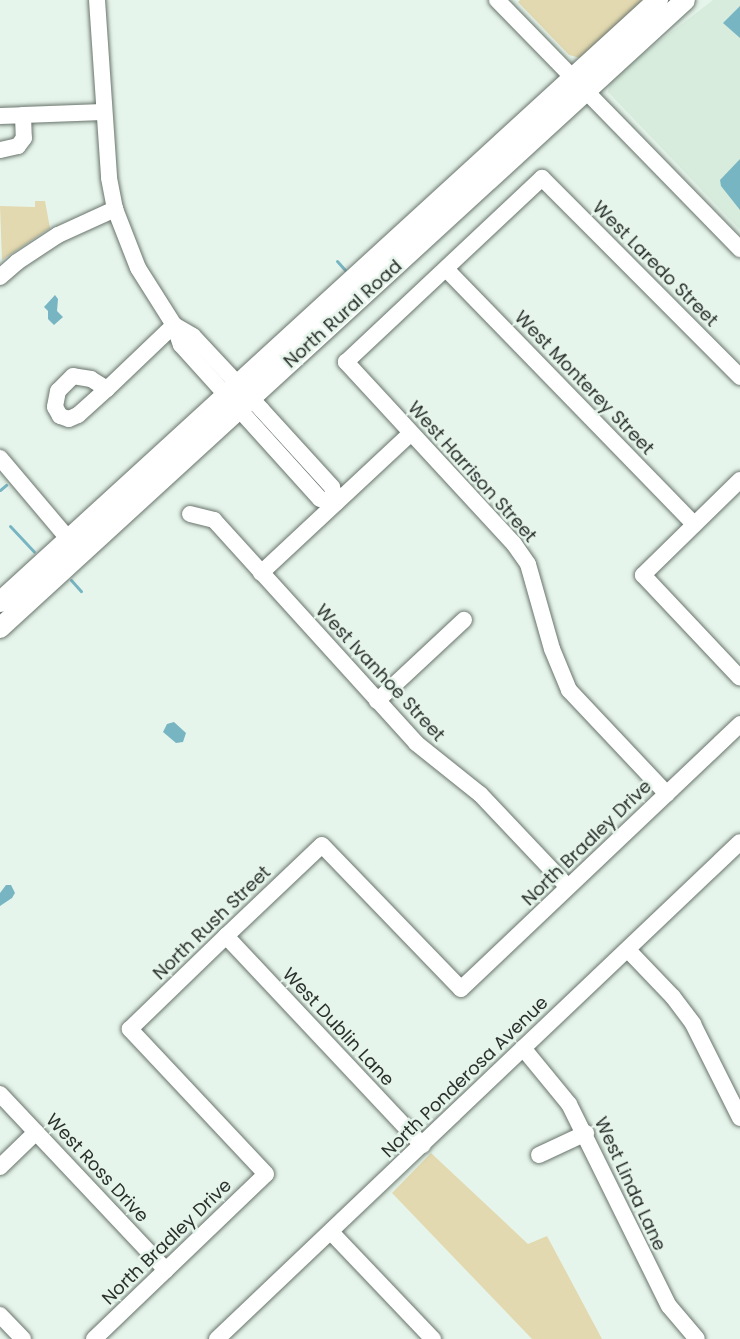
<!DOCTYPE html>
<html>
<head>
<meta charset="utf-8">
<style>
	body { margin:0 }
	#map { position:relative; width:740px; height:1339px; overflow:hidden; background:#e6f5eb; font-family:Poppins,sans-serif }
	div>[style] { position:absolute }
	[style*='--x'] { left:calc(var(--x)*1px); top:calc(var(--y)*1px); width:calc(var(--w)*1px); rotate:calc(var(--a)*1deg) }
	.built>* { inset:0; background:#d7ecdd }
	.green>* { inset:0; background:#e3d9b0 }
	.water>* { inset:0; background:#78b5c3 }
	.stream>* { height:3px; margin:-1.5px; padding:0 1.5px; transform-origin:1.5px; border-radius:1.5px; background:#78b5c3 }
	.roads { filter:drop-shadow(0 0 2px #68746c) drop-shadow(0 0 2px #68746c) }
	.minor>* { height:16px; margin:-8px; padding:0 8px; transform-origin:8px; border-radius:8px; background:#fff }
	.major>* { height:20px; margin:-10px; padding:0 10px; transform-origin:10px; border-radius:10px; background:#fff }
	span { translate:-50% -50%; white-space:nowrap; text-align:center; line-height:1.15; -webkit-text-stroke:5px #e6f5eb; paint-order:stroke }
	.street-label { font-size:18px; color:#2b302d }
</style>
</head>
<body>
<div id="map">
	<div class="built">
		<div style="clip-path:polygon(713px 0,740px 0,740px 230px,608px 92px,610px 79px)"></div>
	</div>
	<div class="green">
		<div style="clip-path:polygon(520px 0,647px 0,580px 58px,569px 55px,518px 2px)"></div>
		<div style="clip-path:polygon(35px 201px,45px 201px,50px 228px,2px 260px,0 206px,35px 207px)"></div>
		<div style="clip-path:polygon(431px 1153px,528px 1244px,547px 1236px,602px 1339px,532px 1339px,392px 1193px)"></div>
	</div>
	<div class="water">
		<div style="clip-path:polygon(740px 6px,740px 38px,723px 23px)"></div>
		<div style="clip-path:polygon(740px 159px,740px 210px,721px 186px,720px 180px)"></div>
		<div style="clip-path:polygon(55px 295px,58px 299px,57px 311px,63px 317px,54px 325px,48px 319px,48px 311px,44px 307px)"></div>
		<div style="clip-path:polygon(174px 722px,186px 733px,183px 742px,176px 743px,163px 732px,167px 724px)"></div>
		<div style="clip-path:polygon(6px 885px,11px 885px,15px 893px,12px 898px,0 906px,0 893px)"></div>
	</div>
	<div class="stream">
		<div style="--x:337;--y:261;--w:12;--a:48"></div>
		<div style="--x:0;--y:490;--w:8;--a:-40"></div>
		<div style="--x:10;--y:526;--w:35;--a:47"></div>
		<div style="--x:71;--y:580;--w:15;--a:48"></div>
	</div>
	<div class="roads">
		<div class="minor">
			<div style="--x:97;--y:0;--w:178;--a:86.1"></div>
			<div style="--x:109;--y:178;--w:32;--a:79"></div>
			<div style="--x:115;--y:209;--w:63;--a:68.7"></div>
			<div style="--x:138;--y:268;--w:67;--a:57.7"></div>
			<div style="--x:174;--y:325;--w:21;--a:71"></div>
			<div style="--x:181;--y:345;--w:207;--a:47.9"></div>
			<div style="--x:320;--y:499;--w:16;--a:14"></div>
			<div style="--x:336;--y:503;--w:16;--a:-104"></div>
			<div style="--x:332;--y:487;--w:104;--a:-132.3"></div>
			<div style="--x:262;--y:410;--w:101;--a:-133"></div>
			<div style="--x:193;--y:336;--w:22;--a:-150"></div>
			<div style="--x:497;--y:0;--w:348;--a:45.7"></div>
			<div style="--x:23;--y:115;--w:80;--a:-2.1"></div>
			<div style="--x:0;--y:116;--w:23;--a:-2"></div>
			<div style="--x:23;--y:115;--w:23;--a:88"></div>
			<div style="--x:24;--y:138;--w:10;--a:127"></div>
			<div style="--x:18;--y:146;--w:18;--a:167"></div>
			<div style="--x:446;--y:269;--w:356;--a:45.8"></div>
			<div style="--x:0;--y:277;--w:23;--a:-41"></div>
			<div style="--x:17;--y:262;--w:49;--a:-33.4"></div>
			<div style="--x:58;--y:235;--w:63;--a:-24.5"></div>
			<div style="--x:107;--y:389;--w:19;--a:-148"></div>
			<div style="--x:91;--y:379;--w:18;--a:-171"></div>
			<div style="--x:73;--y:376;--w:21;--a:135"></div>
			<div style="--x:58;--y:391;--w:16;--a:101"></div>
			<div style="--x:55;--y:407;--w:10;--a:61"></div>
			<div style="--x:60;--y:416;--w:9;--a:18"></div>
			<div style="--x:69;--y:419;--w:10;--a:-24"></div>
			<div style="--x:78;--y:415;--w:39;--a:-42"></div>
			<div style="--x:107;--y:389;--w:93;--a:-43.7"></div>
			<div style="--x:0;--y:458;--w:119;--a:49.8"></div>
			<div style="--x:740;--y:480;--w:136;--a:135.6"></div>
			<div style="--x:643;--y:575;--w:141;--a:46.7"></div>
			<div style="--x:190;--y:514;--w:25;--a:14"></div>
			<div style="--x:214;--y:520;--w:301;--a:47.8"></div>
			<div style="--x:416;--y:743;--w:82;--a:38.6"></div>
			<div style="--x:480;--y:794;--w:128;--a:46.6"></div>
			<div style="--x:261;--y:573;--w:205;--a:-43"></div>
			<div style="--x:377;--y:701;--w:119;--a:-43"></div>
			<div style="--x:667;--y:794;--w:143;--a:-133.3"></div>
			<div style="--x:569;--y:690;--w:44;--a:-112.5"></div>
			<div style="--x:552;--y:649;--w:88;--a:-105.8"></div>
			<div style="--x:528;--y:564;--w:24;--a:-125"></div>
			<div style="--x:514;--y:544;--w:248;--a:-132.7"></div>
			<div style="--x:346;--y:362;--w:269;--a:-43.2"></div>
			<div style="--x:542;--y:178;--w:281;--a:45.1"></div>
			<div style="--x:226;--y:936;--w:287;--a:46.8"></div>
			<div style="--x:628;--y:950;--w:65;--a:46.2"></div>
			<div style="--x:673;--y:997;--w:34;--a:53"></div>
			<div style="--x:693;--y:1024;--w:105;--a:63.4"></div>
			<div style="--x:523;--y:1048;--w:72;--a:50.6"></div>
			<div style="--x:569;--y:1104;--w:225;--a:63.7"></div>
			<div style="--x:669;--y:1306;--w:43;--a:49.7"></div>
			<div style="--x:0;--y:1094;--w:242;--a:46.7"></div>
			<div style="--x:539;--y:1155;--w:52;--a:-25.1"></div>
			<div style="--x:0;--y:1167;--w:50;--a:-44.2"></div>
			<div style="--x:331;--y:1232;--w:148;--a:46.4"></div>
			<div style="--x:0;--y:1315;--w:33;--a:46"></div>
			<div style="--x:94;--y:1339;--w:238;--a:-43.8"></div>
			<div style="--x:266;--y:1174;--w:199;--a:-133.2"></div>
			<div style="--x:130;--y:1029;--w:134;--a:-44.1"></div>
			<div style="--x:226;--y:936;--w:132;--a:-43.5"></div>
			<div style="--x:322;--y:845;--w:200;--a:46"></div>
			<div style="--x:461;--y:989;--w:385;--a:-43.5"></div>
			<div style="--x:217;--y:1339;--w:721;--a:-43.54"></div>
		</div>
		<div class="major">
			<div style="--x:0;--y:602;--w:892;--a:-42.46"></div>
			<div style="--x:0;--y:628;--w:929;--a:-42.51"></div>
		</div>
	</div>
	<div class="street-label">
		<span style="left:655px;top:264px;rotate:45deg">West Laredo Street</span>
		<span style="left:343px;top:314px;rotate:-42deg">North Rural Road</span>
		<span style="left:584px;top:383px;rotate:46deg">West Monterey Street</span>
		<span style="left:472px;top:472px;rotate:48deg">West Harrison Street</span>
		<span style="left:380px;top:673px;rotate:47deg">West Ivanhoe Street</span>
		<span style="left:587px;top:843px;rotate:-44deg">North Bradley Drive</span>
		<span style="left:212px;top:923px;rotate:-44deg">North Rush Street</span>
		<span style="left:338px;top:1027px;rotate:47deg">West Dublin Lane</span>
		<span style="left:465px;top:1077px;rotate:-44deg">North Ponderosa Avenue</span>
		<span style="left:97px;top:1168px;rotate:47deg">West Ross Drive</span>
		<span style="left:630px;top:1184px;rotate:65deg">West Linda Lane</span>
		<span style="left:167px;top:1242px;rotate:-44deg">North Bradley Drive</span>
	</div>
</div>
</body>
</html>
